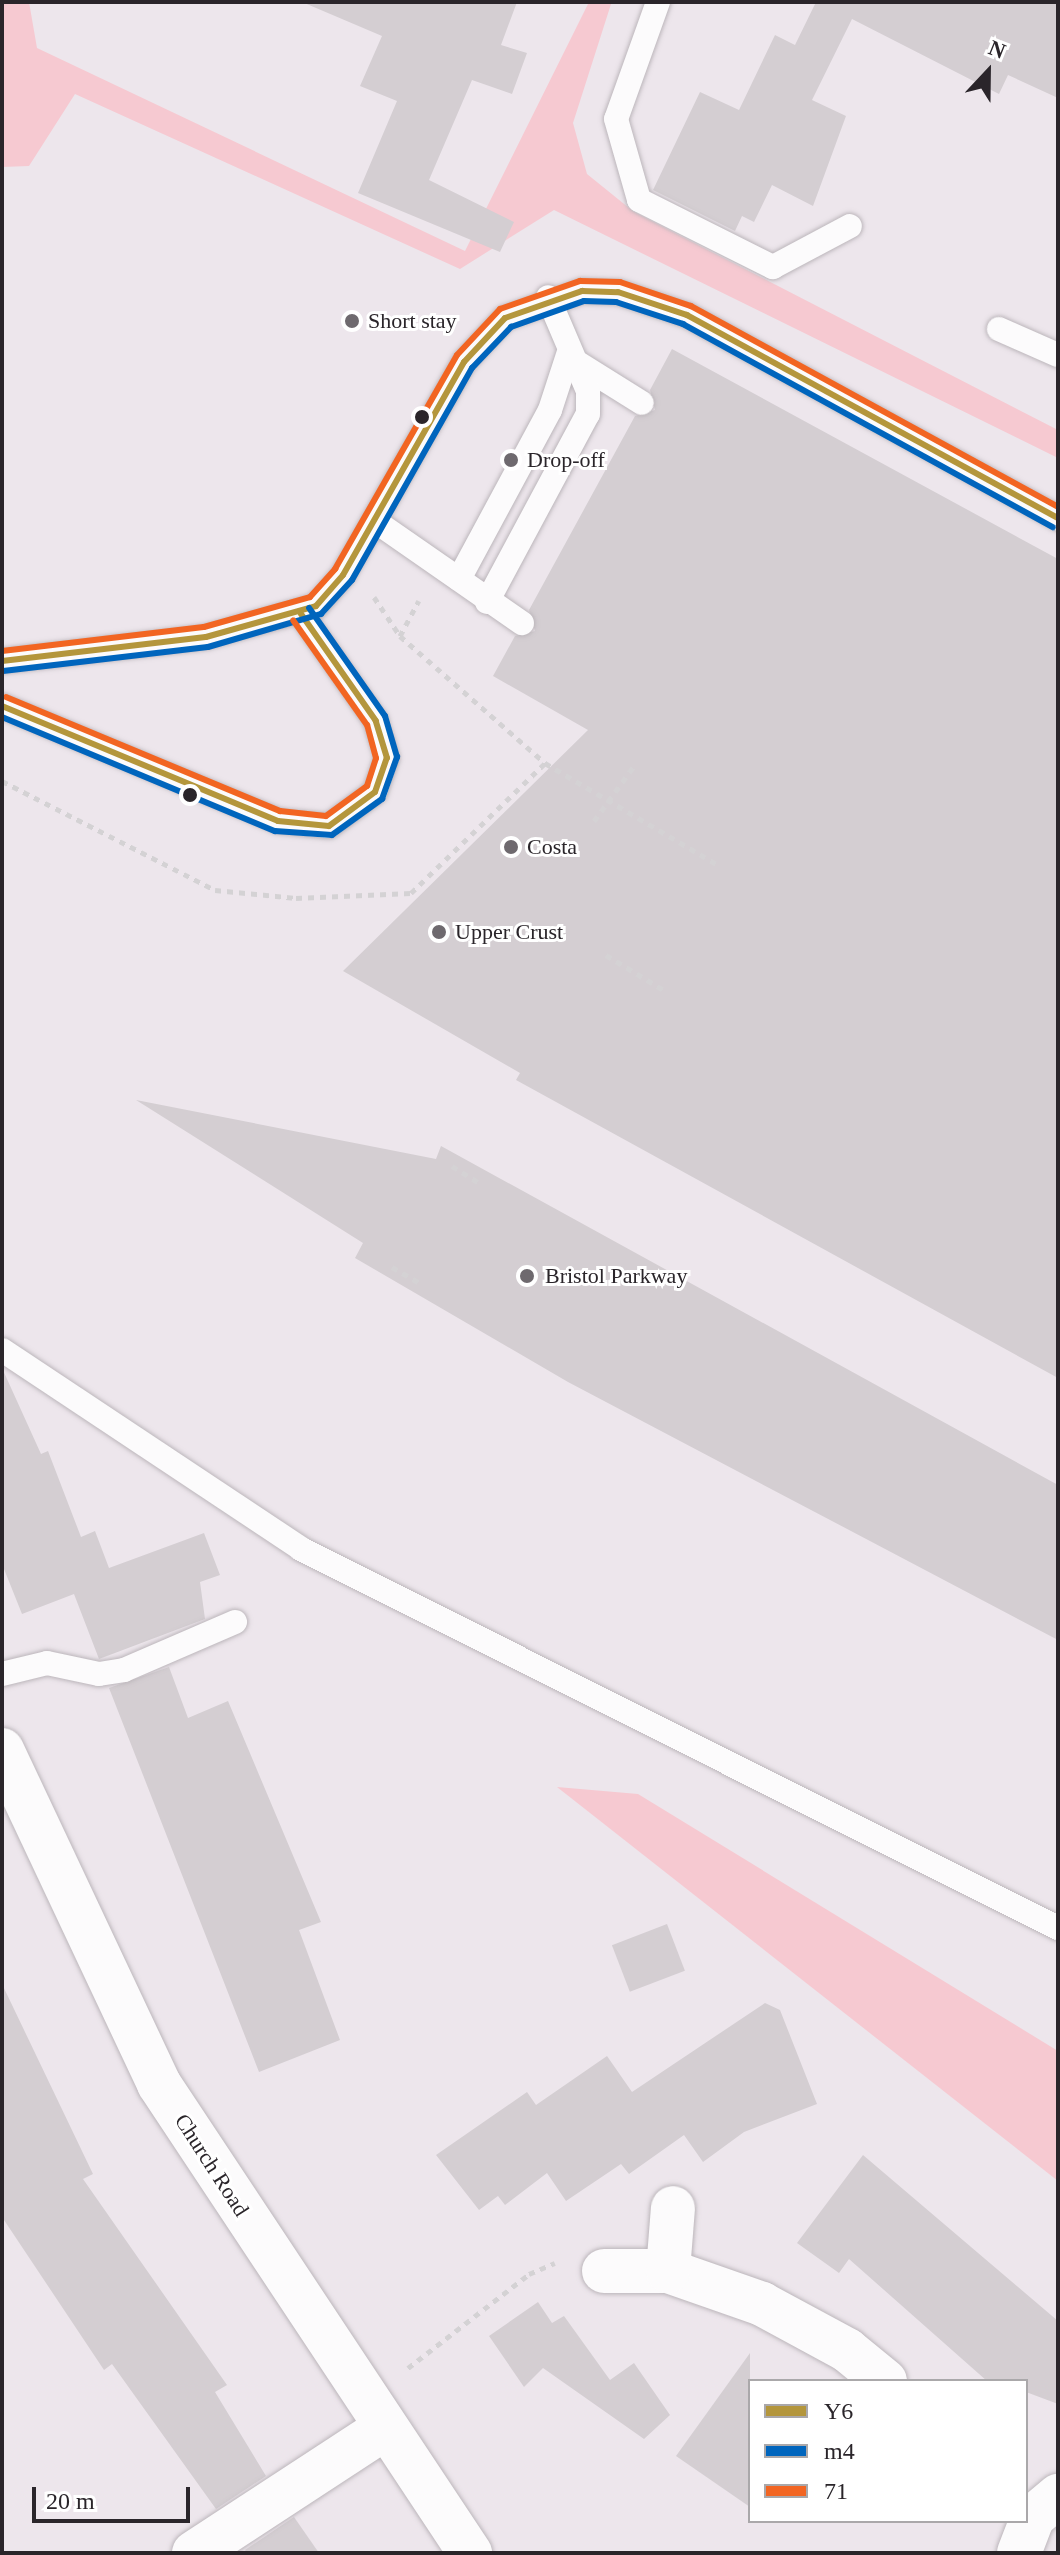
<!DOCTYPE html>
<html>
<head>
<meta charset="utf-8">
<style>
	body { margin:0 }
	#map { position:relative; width:1060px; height:2555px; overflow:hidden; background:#ede6ec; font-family:Georgia,serif }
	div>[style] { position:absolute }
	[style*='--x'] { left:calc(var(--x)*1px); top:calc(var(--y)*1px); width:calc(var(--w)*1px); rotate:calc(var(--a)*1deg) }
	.green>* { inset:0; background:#f6c9d1 }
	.building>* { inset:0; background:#d4ced2; transform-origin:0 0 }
	.path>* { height:5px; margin-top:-2.5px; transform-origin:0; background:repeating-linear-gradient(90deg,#d4d2d4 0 6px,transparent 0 12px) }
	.roads { filter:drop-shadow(0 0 2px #bcb6bb) drop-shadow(0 0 2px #bcb6bb) }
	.lane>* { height:24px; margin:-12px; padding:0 12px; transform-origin:12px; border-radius:12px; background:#fcfbfc }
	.street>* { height:44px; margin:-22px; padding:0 22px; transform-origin:22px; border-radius:22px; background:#fcfbfc }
	.bus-1>* { height:6px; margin:-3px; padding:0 3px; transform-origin:3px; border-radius:3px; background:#b4963c }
	.bus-2>* { height:6px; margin:-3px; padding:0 3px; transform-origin:3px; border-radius:3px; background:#0065bd }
	.bus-3>* { height:6px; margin:-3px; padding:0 3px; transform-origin:3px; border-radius:3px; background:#f26522 }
	.dots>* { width:22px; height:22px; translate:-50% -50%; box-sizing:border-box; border:4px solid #fff; border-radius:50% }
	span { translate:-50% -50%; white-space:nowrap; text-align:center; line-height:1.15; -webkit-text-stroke:6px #fff; paint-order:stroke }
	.poi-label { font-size:22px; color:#2a252a }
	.left { translate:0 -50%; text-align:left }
	.street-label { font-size:22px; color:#2a252a }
	.frame { position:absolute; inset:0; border:4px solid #2a252a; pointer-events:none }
	.legend { position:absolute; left:748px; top:2379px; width:280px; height:144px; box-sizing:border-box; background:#fff; border:2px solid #aaa8aa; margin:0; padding:10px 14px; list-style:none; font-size:24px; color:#2a252a }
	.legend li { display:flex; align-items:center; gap:16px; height:40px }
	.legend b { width:40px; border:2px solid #aaa8aa }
	.north { position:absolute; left:948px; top:32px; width:80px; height:80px; -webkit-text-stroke:6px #fff; paint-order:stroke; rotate:22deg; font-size:22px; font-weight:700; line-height:32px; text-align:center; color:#2a252a }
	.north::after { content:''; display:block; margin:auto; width:28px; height:36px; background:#2a252a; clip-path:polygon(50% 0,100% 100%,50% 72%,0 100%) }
	.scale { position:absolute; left:32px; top:2487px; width:158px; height:36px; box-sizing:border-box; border:4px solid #2a252a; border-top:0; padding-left:10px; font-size:24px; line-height:28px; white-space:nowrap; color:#2a252a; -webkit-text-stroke:6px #fff; paint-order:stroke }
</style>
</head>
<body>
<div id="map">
	<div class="green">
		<div style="clip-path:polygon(2px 2px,29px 2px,37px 48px,465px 251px,589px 2px,611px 4px,573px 123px,587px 174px,634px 212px,1058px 430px,1058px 458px,554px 210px,460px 269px,75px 94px,29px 166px,2px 167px)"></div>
		<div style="clip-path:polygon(557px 1787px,638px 1794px,1058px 2051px,1058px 2181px)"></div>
	</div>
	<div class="building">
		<div style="clip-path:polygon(302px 2px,517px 2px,501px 45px,527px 53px,512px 94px,472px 80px,429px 180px,514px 222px,500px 252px,358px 193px,397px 101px,360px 86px,382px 36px)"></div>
		<div style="clip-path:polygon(816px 2px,1058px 2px,1058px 98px,1008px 75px,999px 94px,852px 19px,812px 100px,846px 116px,813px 206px,772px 185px,754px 222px,742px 216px,735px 231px,653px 190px,700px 92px,739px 110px,775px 35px,795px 45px)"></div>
		<div style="clip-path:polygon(672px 349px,1058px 559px,1058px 1378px,516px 1080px,520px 1073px,343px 971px,588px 730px,493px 676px,515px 636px,535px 631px,529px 610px,635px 416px,655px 410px,650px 390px)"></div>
		<div style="clip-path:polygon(136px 1100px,436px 1159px,441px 1146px,1058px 1485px,1058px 1640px,568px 1382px,355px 1258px,363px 1243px)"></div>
		<div style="clip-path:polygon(2px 1368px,41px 1454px,48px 1451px,81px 1537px,95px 1531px,109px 1568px,204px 1533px,220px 1575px,200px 1582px,205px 1619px,99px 1659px,74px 1594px,22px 1614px,2px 1564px)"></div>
		<div style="clip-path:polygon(169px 1667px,188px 1718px,228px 1701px,321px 1922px,299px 1930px,340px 2040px,259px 2072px,109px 1688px)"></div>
		<div style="left:667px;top:1924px;width:50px;height:59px;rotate:69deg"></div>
		<div style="clip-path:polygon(2px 1984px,93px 2174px,83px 2179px,227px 2385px,215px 2392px,266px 2476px,216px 2509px,112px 2364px,104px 2370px,2px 2217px)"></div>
		<div style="clip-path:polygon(765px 2003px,780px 2010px,817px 2104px,744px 2132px,703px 2162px,684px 2135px,629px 2174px,621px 2164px,566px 2201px,547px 2173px,505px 2205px,498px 2196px,479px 2210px,436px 2155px,527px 2092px,536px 2105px,607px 2056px,632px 2092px)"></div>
		<div style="clip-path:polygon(863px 2155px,1058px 2321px,1058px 2404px,1026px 2392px,1026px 2381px,987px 2381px,849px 2259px,839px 2273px,797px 2243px)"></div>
		<div style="clip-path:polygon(538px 2302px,552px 2323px,564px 2316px,610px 2380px,634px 2363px,670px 2415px,644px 2439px,543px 2368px,524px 2387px,489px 2336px)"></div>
		<div style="clip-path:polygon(750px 2353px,750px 2507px,676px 2456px)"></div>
		<div style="clip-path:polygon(294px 2517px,319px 2553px,247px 2553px,245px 2550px)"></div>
	</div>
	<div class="path">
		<div style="--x:374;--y:597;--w:47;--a:56.3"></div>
		<div style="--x:400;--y:636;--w:193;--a:41.2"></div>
		<div style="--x:400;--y:636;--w:40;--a:-62"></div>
		<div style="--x:2;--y:781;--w:239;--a:27.1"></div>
		<div style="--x:215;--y:890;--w:81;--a:5.6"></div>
		<div style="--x:296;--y:898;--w:115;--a:-2.5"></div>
		<div style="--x:411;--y:893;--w:187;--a:-44.1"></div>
		<div style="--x:545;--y:763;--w:203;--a:30.5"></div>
		<div style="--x:594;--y:821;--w:68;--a:-54"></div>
		<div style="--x:606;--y:955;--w:71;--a:31.2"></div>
		<div style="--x:452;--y:1166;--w:31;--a:32"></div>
		<div style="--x:392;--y:1267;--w:32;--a:30"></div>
		<div style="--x:408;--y:2368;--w:153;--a:-37.8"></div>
		<div style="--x:529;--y:2274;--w:28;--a:-23"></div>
	</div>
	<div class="roads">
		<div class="lane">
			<div style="--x:658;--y:2;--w:124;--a:109.7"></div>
			<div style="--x:616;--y:119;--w:84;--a:74.1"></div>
			<div style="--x:639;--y:200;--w:150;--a:26.6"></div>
			<div style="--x:773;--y:267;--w:87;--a:-28"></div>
			<div style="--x:999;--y:329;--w:64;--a:23.8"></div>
			<div style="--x:578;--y:363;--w:75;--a:32"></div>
			<div style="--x:375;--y:521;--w:179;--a:34.8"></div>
			<div style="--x:459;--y:579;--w:192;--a:-61.7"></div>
			<div style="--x:550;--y:410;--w:61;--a:-71.9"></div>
			<div style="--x:487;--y:602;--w:213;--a:-61.8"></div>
			<div style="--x:588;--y:414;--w:23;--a:-90"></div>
			<div style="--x:588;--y:391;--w:102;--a:-113.1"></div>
			<div style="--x:2;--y:661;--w:205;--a:-6.7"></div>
			<div style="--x:206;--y:637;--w:114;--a:-15.7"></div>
			<div style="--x:316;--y:606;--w:41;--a:-48.9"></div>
			<div style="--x:343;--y:575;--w:245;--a:-60.4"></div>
			<div style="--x:464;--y:362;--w:60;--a:-47"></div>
			<div style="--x:505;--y:318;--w:82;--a:-19.3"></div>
			<div style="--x:582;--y:291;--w:36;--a:2"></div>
			<div style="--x:618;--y:292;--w:73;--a:18.4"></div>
			<div style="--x:687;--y:315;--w:423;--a:28.7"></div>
			<div style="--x:2;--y:706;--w:299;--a:22.6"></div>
			<div style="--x:278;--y:821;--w:51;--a:5.6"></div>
			<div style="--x:329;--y:826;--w:57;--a:-36.5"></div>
			<div style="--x:375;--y:792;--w:36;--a:-71"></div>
			<div style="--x:387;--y:758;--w:39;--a:-107"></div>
			<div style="--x:376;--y:721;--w:131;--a:-125"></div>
			<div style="--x:2;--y:1350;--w:359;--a:33.6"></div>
			<div style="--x:301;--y:1549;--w:847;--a:26.6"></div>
			<div style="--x:2;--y:1674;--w:46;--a:-13.7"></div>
			<div style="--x:47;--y:1663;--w:53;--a:11.9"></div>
			<div style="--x:99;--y:1674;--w:25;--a:-9"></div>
			<div style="--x:124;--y:1670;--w:121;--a:-23.4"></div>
		</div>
		<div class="street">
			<div style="--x:2;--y:1750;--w:369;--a:64.8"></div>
			<div style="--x:159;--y:2084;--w:563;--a:56.45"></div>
			<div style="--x:604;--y:2271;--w:64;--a:0"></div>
			<div style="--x:668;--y:2271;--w:100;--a:19.3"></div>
			<div style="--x:762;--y:2304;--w:97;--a:28.4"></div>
			<div style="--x:847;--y:2350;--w:49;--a:39.2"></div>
			<div style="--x:668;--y:2271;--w:63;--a:-85.5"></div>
			<div style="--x:194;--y:2553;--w:228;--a:-33.2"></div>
			<div style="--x:1019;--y:2553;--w:39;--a:-69"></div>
			<div style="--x:1033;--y:2517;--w:33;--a:-40"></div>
		</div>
	</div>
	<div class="bus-1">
		<div style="--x:2;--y:661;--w:205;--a:-6.7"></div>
		<div style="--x:206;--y:637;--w:114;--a:-15.7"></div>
		<div style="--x:316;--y:606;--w:41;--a:-48.9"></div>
		<div style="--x:343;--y:575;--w:245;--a:-60.4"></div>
		<div style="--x:464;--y:362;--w:60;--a:-47"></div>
		<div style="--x:505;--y:318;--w:82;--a:-19.3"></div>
		<div style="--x:582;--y:291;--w:36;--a:2"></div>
		<div style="--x:618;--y:292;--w:73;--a:18.4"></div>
		<div style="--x:687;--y:315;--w:423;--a:28.7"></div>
		<div style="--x:2;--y:706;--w:299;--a:22.6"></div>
		<div style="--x:278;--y:821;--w:51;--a:5.6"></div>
		<div style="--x:329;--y:826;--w:57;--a:-36.5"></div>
		<div style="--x:375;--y:792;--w:36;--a:-71"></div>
		<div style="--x:387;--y:758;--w:39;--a:-107"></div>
		<div style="--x:376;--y:721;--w:131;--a:-125"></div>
	</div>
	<div class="bus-2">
		<div style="--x:3;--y:671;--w:206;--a:-6.7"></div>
		<div style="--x:208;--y:647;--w:118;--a:-16.3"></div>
		<div style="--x:321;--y:614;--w:46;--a:-47.6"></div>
		<div style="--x:352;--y:580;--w:244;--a:-60.5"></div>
		<div style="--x:472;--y:368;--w:57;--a:-46.4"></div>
		<div style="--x:511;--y:327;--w:77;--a:-19.6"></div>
		<div style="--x:584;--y:301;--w:32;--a:2"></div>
		<div style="--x:616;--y:302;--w:71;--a:18.2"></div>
		<div style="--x:683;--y:324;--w:422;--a:28.8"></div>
		<div style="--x:2;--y:717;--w:296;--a:22.7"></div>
		<div style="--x:275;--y:831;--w:57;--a:4"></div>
		<div style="--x:332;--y:835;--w:62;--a:-35.8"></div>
		<div style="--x:382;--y:799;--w:45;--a:-70.3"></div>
		<div style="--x:397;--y:757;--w:43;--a:-106.3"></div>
		<div style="--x:385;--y:716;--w:132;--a:-125.1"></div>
	</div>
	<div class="bus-3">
		<div style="--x:2;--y:651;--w:203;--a:-6.8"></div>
		<div style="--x:204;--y:627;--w:110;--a:-15.8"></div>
		<div style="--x:310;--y:597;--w:38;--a:-48"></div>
		<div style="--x:335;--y:569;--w:246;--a:-60.3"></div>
		<div style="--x:457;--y:355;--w:63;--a:-46.9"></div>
		<div style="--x:500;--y:309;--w:85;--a:-19.3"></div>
		<div style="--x:580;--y:281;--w:40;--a:1.4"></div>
		<div style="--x:620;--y:282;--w:75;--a:18.7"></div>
		<div style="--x:691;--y:306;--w:418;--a:28.7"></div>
		<div style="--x:6;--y:697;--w:297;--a:22.6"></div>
		<div style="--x:280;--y:811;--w:46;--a:6.2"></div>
		<div style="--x:326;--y:816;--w:51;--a:-36.2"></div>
		<div style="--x:367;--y:786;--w:29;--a:-72"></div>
		<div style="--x:376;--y:758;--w:34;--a:-105"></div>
		<div style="--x:367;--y:725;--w:128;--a:-125.2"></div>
	</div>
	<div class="dots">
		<div style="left:352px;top:321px;background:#6e696e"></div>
		<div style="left:422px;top:417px;background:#2a252a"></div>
		<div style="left:511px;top:460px;background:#6e696e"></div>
		<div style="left:190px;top:795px;background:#2a252a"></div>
		<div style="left:511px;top:847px;background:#6e696e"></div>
		<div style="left:439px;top:932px;background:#6e696e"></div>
		<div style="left:527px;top:1276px;background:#6e696e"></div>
	</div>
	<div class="poi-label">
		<span class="left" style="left:368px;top:321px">Short stay</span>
		<span class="left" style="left:527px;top:460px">Drop-off</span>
		<span class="left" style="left:527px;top:847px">Costa</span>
		<span class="left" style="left:455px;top:932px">Upper Crust</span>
		<span class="left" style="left:545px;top:1276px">Bristol Parkway</span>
	</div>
	<div class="street-label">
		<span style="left:212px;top:2165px;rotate:57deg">Church Road</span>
	</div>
	<div class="frame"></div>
	<ul class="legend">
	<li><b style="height:10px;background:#b4963c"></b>Y6</li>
	<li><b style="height:10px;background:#0065bd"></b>m4</li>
	<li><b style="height:10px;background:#f26522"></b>71</li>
	</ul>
	<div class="north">N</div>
	<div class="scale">20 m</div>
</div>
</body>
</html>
